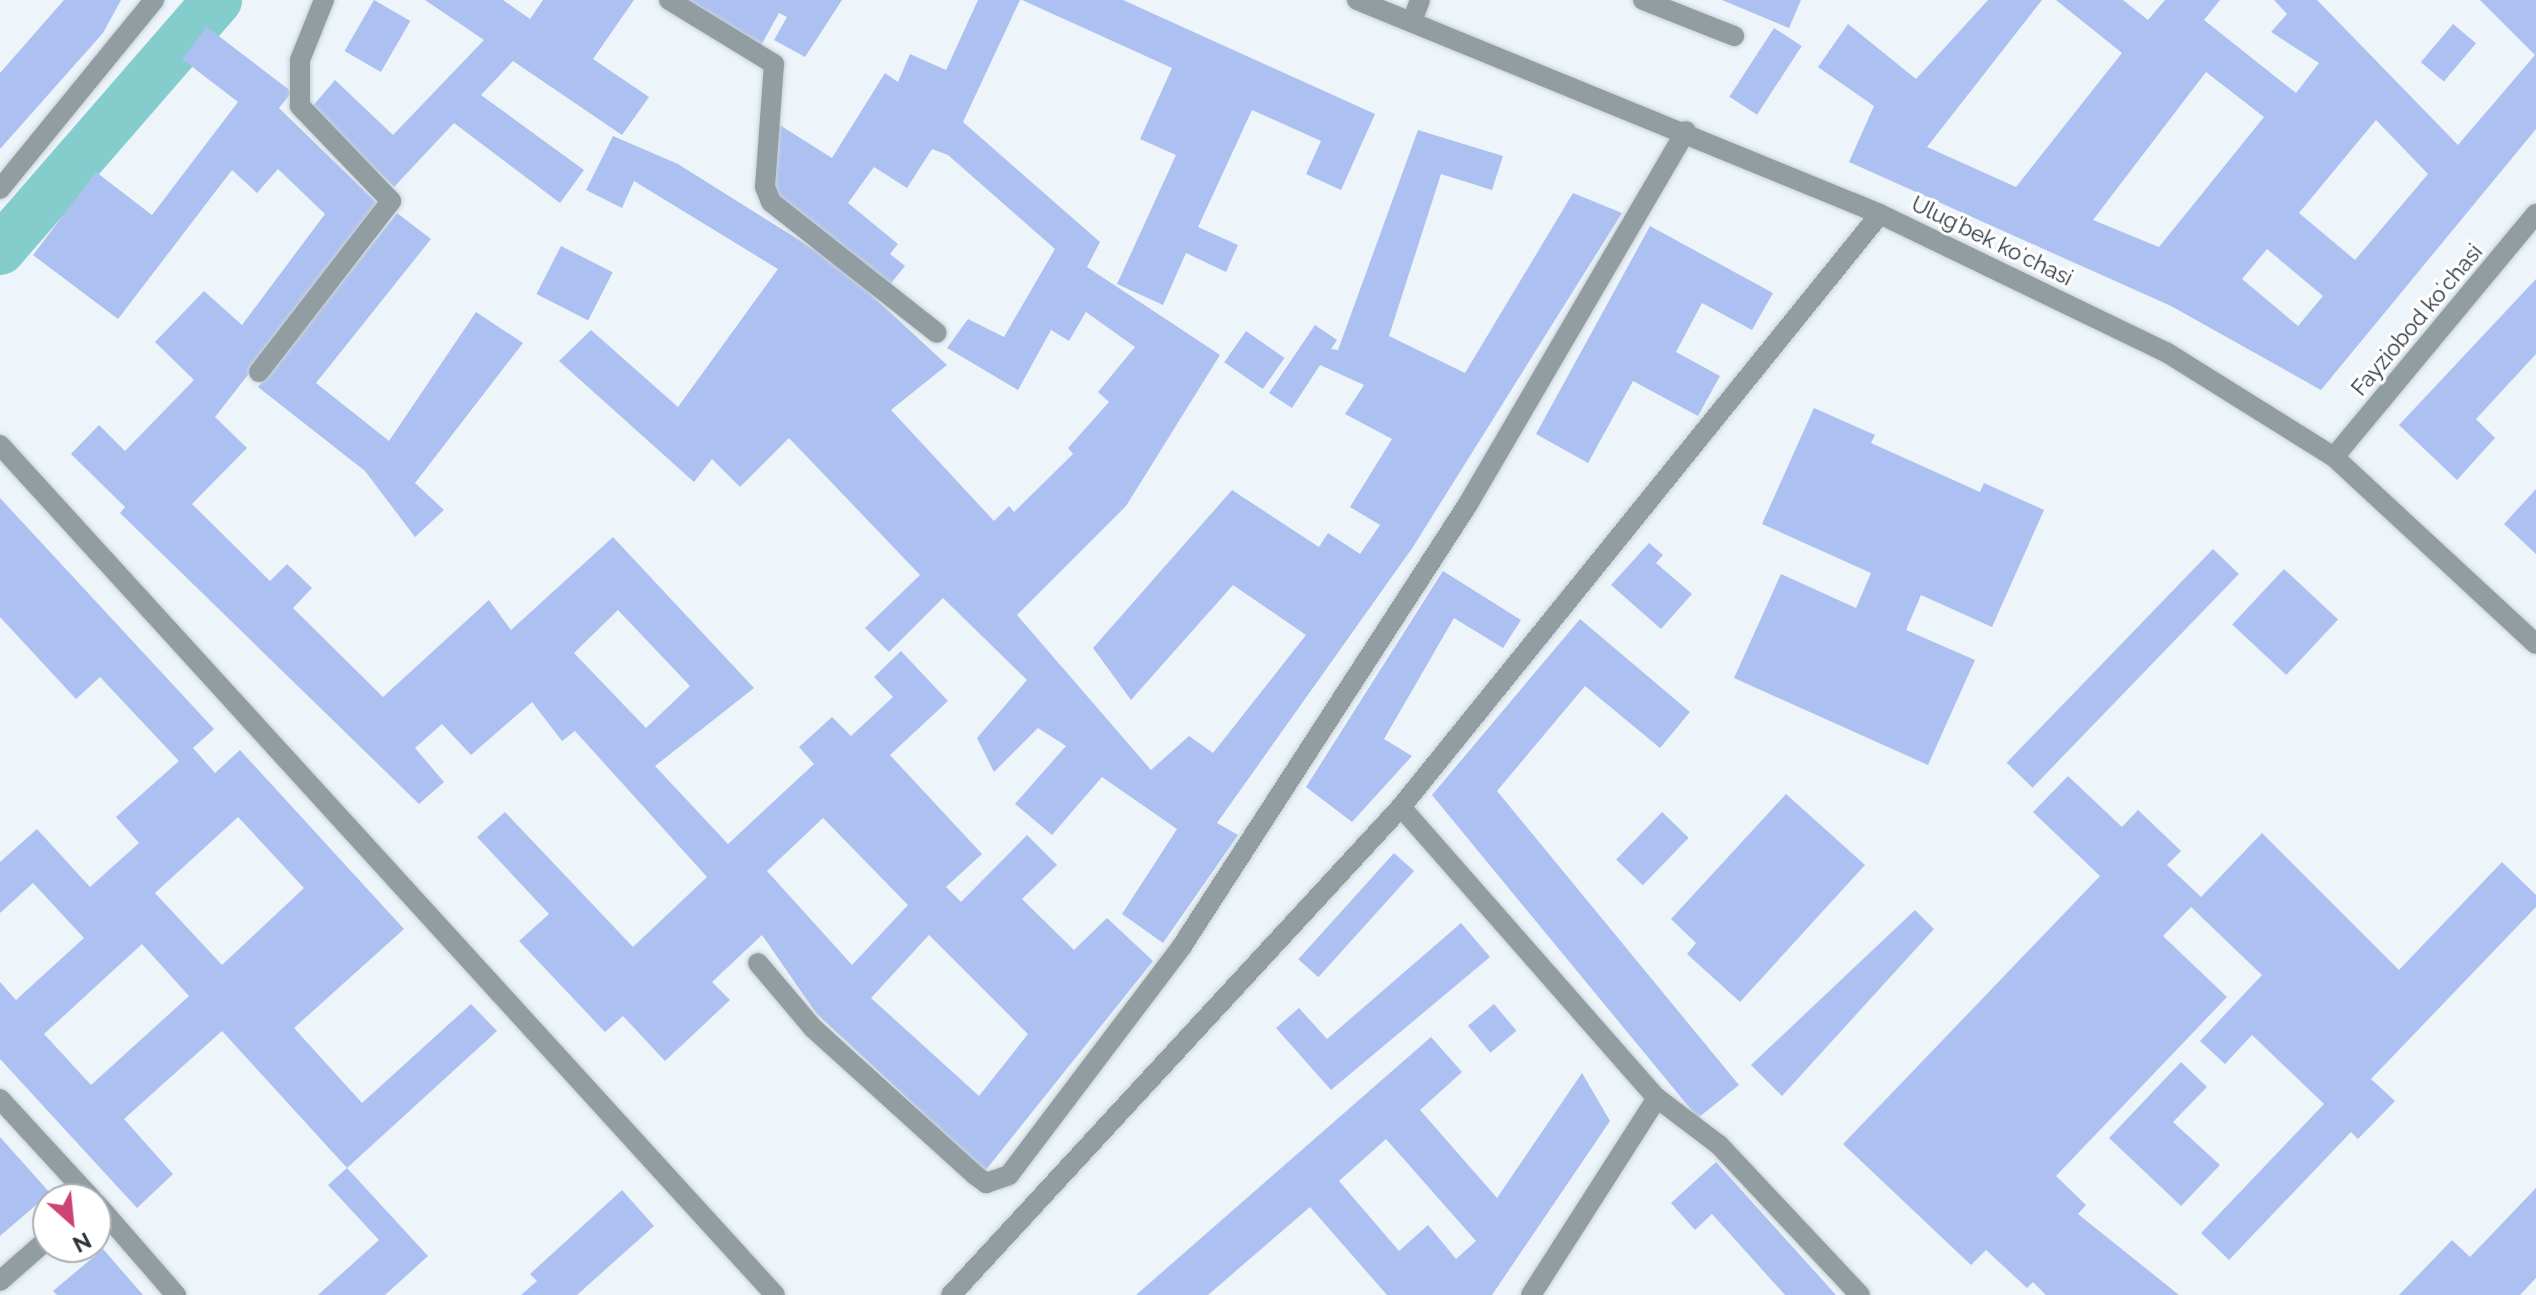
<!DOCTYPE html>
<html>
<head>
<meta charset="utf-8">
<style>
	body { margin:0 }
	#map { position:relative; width:2536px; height:1295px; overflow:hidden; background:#edf5fb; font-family:Raleway,sans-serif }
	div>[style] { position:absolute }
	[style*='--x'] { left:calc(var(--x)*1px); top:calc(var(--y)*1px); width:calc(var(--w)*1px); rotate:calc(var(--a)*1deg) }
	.canal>* { height:50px; margin:-25px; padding:0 25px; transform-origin:25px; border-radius:25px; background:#85cdcd }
	.building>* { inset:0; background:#acc0f1; transform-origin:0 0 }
	.roads { filter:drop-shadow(0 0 2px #cad2d8) drop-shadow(0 0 2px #cad2d8) }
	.minor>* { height:20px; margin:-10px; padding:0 10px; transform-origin:10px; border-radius:10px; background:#929da1 }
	span { translate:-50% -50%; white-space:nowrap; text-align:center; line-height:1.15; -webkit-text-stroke:6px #fff; paint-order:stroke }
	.street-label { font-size:22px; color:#2c343a }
	.north { position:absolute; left:32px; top:1183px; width:80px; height:80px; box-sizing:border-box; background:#fff; border:2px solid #abaeb0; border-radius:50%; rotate:153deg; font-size:22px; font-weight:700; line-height:32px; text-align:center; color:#2c343a }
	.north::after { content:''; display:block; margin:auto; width:28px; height:36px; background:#ce4376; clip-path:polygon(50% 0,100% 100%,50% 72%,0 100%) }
</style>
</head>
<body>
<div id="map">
	<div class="canal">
		<div style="--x:0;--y:250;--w:331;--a:-49"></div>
	</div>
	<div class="building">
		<div style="clip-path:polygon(64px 0,121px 0,103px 33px,0 149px,0 73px)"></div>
		<div style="left:374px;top:0;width:42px;height:59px;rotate:30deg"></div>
		<div style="clip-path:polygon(425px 0,503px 0,530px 19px,543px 0,634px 0,593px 59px,649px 97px,622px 135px,513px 61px,481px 95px,584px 170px,560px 203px,454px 123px,394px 187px,311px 108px,335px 80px,393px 135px,484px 40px)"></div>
		<div style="clip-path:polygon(678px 0,842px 0,805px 57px,774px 40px,787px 17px,779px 13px,760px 47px)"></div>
		<div style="clip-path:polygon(978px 0,1020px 0,963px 122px,1100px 242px,1087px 267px,1220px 355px,1126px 506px,1017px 615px,1151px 770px,1189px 736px,1213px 753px,1306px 635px,1233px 585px,1131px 700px,1093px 648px,1232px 490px,1319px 547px,1328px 533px,1360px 554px,1380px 525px,1350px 507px,1392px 439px,1345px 414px,1364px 385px,1320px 365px,1292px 408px,1269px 393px,1315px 325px,1337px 340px,1331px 349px,1338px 350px,1418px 130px,1503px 156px,1492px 190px,1441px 174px,1389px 336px,1465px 373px,1573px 193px,1622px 213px,1413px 547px,1217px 823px,1238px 835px,1163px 943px,1122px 914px,1177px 829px,1102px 777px,1052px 835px,1015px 804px,1066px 746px,1038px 728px,994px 772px,977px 738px,1027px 680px,943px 598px,889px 652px,865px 628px,920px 575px,789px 438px,740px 487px,712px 459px,694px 482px,559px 361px,591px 330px,678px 407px,778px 269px,634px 181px,622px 208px,586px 190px,613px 136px,678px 164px,839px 265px,947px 365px,891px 410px,994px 521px,1009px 506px,1014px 512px,1073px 454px,1068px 448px,1109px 402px,1098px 392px,1135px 347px,1086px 312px,1069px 341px,1051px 330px,1018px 390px,947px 348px,968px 319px,1004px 337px,1055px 249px,948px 155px,932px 149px,907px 188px,874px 167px,848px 203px,898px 244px,890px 254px,905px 266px,888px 287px,781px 205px,774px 185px,778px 124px,832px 158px,885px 73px,898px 82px,910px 54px,946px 70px)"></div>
		<div style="clip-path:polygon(1022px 0,1123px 0,1375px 114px,1341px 190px,1306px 174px,1321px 141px,1252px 110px,1198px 227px,1238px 245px,1226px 272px,1186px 253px,1163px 305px,1117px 284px,1176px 155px,1140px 139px,1172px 68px)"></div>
		<div style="clip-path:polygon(1722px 0,1801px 0,1789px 28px)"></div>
		<div style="clip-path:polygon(evenodd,1988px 0,2042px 0,1927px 147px,2016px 187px,2122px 53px,2056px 0,2123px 0,2148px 20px,2165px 0,2220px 0,2204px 20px,2296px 93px,2319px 63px,2271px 32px,2287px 14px,2274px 0,2317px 0,2458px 145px,2535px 55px,2480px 0,2536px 0,2536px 129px,2321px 390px,2171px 306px,1849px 162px,1874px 106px,1818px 67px,1848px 24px,1916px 79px,1988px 0,2206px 72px,2264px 117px,2159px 247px,2093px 220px,2206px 72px,1988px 0,2376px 120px,2428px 174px,2355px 260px,2299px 213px,2376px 120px,1988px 0,2267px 249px,2323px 296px,2298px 326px,2242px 279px,2267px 249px)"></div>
		<div style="left:2453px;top:24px;width:30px;height:50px;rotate:40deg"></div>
		<div style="clip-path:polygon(evenodd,207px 27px,292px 92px,279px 108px,380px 206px,215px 417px,247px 448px,192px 504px,270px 581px,287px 564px,312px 588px,293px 608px,383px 697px,489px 600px,511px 630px,613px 537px,754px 688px,655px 766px,728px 844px,814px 764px,799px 747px,832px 717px,851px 736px,893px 697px,874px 677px,901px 651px,948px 701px,890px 755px,982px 854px,946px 887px,961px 902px,1027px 835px,1057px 865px,1022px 899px,1074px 950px,1107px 918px,1153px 961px,985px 1171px,816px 1013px,762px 935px,712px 982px,730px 1000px,665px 1061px,623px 1016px,605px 1032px,519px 941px,549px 914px,477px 837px,505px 812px,633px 947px,707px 877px,575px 731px,562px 741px,532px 702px,471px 755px,442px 724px,415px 748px,444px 782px,419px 804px,120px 513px,125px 507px,71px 454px,99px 425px,125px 451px,194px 380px,155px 342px,204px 291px,242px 325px,325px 214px,278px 169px,257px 193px,232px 170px,118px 319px,33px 255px,96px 172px,152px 215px,238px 102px,182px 59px,207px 27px,618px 610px,690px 686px,646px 728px,574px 653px,618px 610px,207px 27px,823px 818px,908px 905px,852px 965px,767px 871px,823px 818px,207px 27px,929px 935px,1028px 1034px,979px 1096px,871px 998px,929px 935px)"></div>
		<div style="left:1774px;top:28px;width:33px;height:82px;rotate:33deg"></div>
		<div style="clip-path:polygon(397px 213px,431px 239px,316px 383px,389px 441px,476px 312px,523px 343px,415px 483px,444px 510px,415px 537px,365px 471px,258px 387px)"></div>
		<div style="clip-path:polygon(1650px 226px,1773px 293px,1752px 330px,1702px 303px,1676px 352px,1720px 376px,1698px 416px,1633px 381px,1588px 463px,1536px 434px)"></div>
		<div style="left:561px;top:246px;width:58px;height:54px;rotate:27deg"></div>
		<div style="clip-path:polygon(2536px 279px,2536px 354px,2476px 419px,2495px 438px,2457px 480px,2399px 425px)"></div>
		<div style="left:1246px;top:331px;width:47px;height:38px;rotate:35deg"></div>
		<div style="clip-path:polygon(1814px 408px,1875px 435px,1871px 443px,1980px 492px,1984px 483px,2044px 510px,1992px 627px,1921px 595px,1906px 630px,1975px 660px,1928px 765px,1734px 678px,1781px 574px,1856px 608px,1871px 573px,1762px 524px)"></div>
		<div style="clip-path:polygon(2536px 489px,2536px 554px,2504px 524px)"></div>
		<div style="clip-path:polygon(evenodd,0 498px,214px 729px,193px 748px,215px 773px,240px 750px,404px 929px,294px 1028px,362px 1103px,471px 1004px,497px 1031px,347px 1168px,428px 1256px,385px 1295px,318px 1295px,379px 1240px,328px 1185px,347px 1168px,222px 1031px,124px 1119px,173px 1174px,137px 1208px,0 1059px,0 982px,16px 1000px,84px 938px,33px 883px,0 913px,0 862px,37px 829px,90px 887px,139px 843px,116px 817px,179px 761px,100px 677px,76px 699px,0 617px,0 498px,238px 817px,304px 888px,222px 965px,155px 893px,238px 817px,0 498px,142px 944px,189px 996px,91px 1085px,44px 1034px,142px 944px)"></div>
		<div style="clip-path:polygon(1649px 543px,1663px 555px,1656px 563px,1692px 594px,1661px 629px,1611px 585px)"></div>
		<div style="left:2213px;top:549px;width:36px;height:297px;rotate:44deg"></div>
		<div style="left:2284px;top:569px;width:74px;height:76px;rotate:43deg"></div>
		<div style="clip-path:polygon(1443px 571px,1521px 620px,1503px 648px,1454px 618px,1384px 739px,1412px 756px,1352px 822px,1306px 787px)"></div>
		<div style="clip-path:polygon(1580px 619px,1690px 712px,1660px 748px,1585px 686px,1497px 791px,1739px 1085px,1698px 1118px,1432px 795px)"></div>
		<div style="clip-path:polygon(2068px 776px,2122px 827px,2138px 810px,2181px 851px,2167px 865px,2201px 897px,2262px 833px,2399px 970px,2502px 862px,2536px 895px,2536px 907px,2371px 1079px,2395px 1101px,2358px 1139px,2351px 1132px,2229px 1260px,2201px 1233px,2324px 1104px,2252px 1035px,2225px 1064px,2200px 1041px,2262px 975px,2191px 907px,2163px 936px,2227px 997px,2056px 1176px,2086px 1205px,2078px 1214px,2179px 1295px,2046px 1295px,2033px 1282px,2027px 1288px,1986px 1250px,1971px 1265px,1843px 1144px,2100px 876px,2033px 812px)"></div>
		<div style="clip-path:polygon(1786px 794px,1865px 865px,1740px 1002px,1687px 954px,1696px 943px,1671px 919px)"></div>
		<div style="left:1662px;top:812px;width:37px;height:66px;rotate:44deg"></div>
		<div style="left:1394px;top:853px;width:27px;height:143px;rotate:42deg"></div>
		<div style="clip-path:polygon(1915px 910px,1934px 929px,1782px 1096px,1751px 1065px)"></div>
		<div style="clip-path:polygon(1461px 923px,1490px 957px,1331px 1090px,1276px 1028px,1299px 1008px,1327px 1039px)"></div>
		<div style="left:1494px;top:1004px;width:35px;height:34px;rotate:50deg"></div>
		<div style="clip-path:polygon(evenodd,1431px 1037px,1462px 1072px,1420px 1110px,1497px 1198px,1582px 1073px,1610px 1121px,1492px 1295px,1387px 1295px,1310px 1207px,1208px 1295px,1136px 1295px,1431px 1037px,1386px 1139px,1476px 1241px,1456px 1259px,1428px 1225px,1399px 1251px,1339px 1181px,1386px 1139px)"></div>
		<div style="clip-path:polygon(2181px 1062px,2207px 1087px,2173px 1122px,2220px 1165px,2181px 1206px,2109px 1138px)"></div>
		<div style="clip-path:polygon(0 1137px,50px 1193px,0 1236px)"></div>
		<div style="clip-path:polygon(1716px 1162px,1836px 1295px,1785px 1295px,1712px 1214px,1695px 1230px,1671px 1203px)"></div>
		<div style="clip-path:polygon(2536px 1188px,2536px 1278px,2520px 1295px,2399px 1295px,2452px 1240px,2470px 1257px)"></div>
		<div style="clip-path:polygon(622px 1190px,654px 1226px,577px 1295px,521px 1295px,537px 1281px,530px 1274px)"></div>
		<div style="clip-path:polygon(103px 1249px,143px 1295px,57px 1295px,53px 1291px)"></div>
	</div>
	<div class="roads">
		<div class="minor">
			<div style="--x:669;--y:0;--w:123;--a:31.4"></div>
			<div style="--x:774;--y:64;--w:123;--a:94.2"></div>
			<div style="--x:765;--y:187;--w:16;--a:68"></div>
			<div style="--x:771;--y:202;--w:211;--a:38.3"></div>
			<div style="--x:1357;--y:0;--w:565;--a:22.25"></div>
			<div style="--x:1880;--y:214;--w:318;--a:25.8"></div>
			<div style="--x:2166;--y:352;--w:198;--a:32"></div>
			<div style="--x:2334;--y:457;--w:275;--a:42.8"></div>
			<div style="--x:1643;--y:0;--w:98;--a:21.6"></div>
			<div style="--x:1412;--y:21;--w:22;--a:-69"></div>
			<div style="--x:0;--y:189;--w:244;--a:-50.8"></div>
			<div style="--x:259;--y:372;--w:216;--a:-52.3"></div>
			<div style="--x:391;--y:201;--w:132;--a:-133.8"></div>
			<div style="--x:300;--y:106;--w:46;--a:-90"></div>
			<div style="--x:300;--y:60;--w:65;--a:-68.2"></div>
			<div style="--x:0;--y:445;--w:1150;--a:47.64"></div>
			<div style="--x:2334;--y:457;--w:316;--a:-50.3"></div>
			<div style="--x:1401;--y:807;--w:388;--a:48.7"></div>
			<div style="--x:1657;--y:1098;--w:78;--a:37.2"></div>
			<div style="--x:1719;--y:1145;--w:206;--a:46.8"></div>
			<div style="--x:758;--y:963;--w:85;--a:49.8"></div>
			<div style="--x:813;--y:1028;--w:219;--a:42.2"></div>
			<div style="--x:975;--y:1175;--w:14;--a:36"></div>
			<div style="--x:986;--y:1183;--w:24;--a:-19"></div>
			<div style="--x:1009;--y:1175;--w:287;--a:-52.9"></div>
			<div style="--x:1182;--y:946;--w:526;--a:-57.09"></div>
			<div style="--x:1468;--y:504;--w:432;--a:-59.7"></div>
			<div style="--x:0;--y:1099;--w:136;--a:47.4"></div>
			<div style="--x:96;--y:1203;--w:122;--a:49"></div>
			<div style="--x:0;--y:1281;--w:64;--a:-41.2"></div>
			<div style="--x:951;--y:1295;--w:664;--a:-47.32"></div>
			<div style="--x:1401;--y:807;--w:762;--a:-51.07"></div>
			<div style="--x:1531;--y:1295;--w:234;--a:-57.4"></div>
		</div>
	</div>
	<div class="street-label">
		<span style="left:1992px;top:241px;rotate:26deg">Ulugʻbek koʻchasi</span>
		<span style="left:2417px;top:320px;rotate:-50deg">Fayziobod koʻchasi</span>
	</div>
	<div class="north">N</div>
</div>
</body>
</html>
